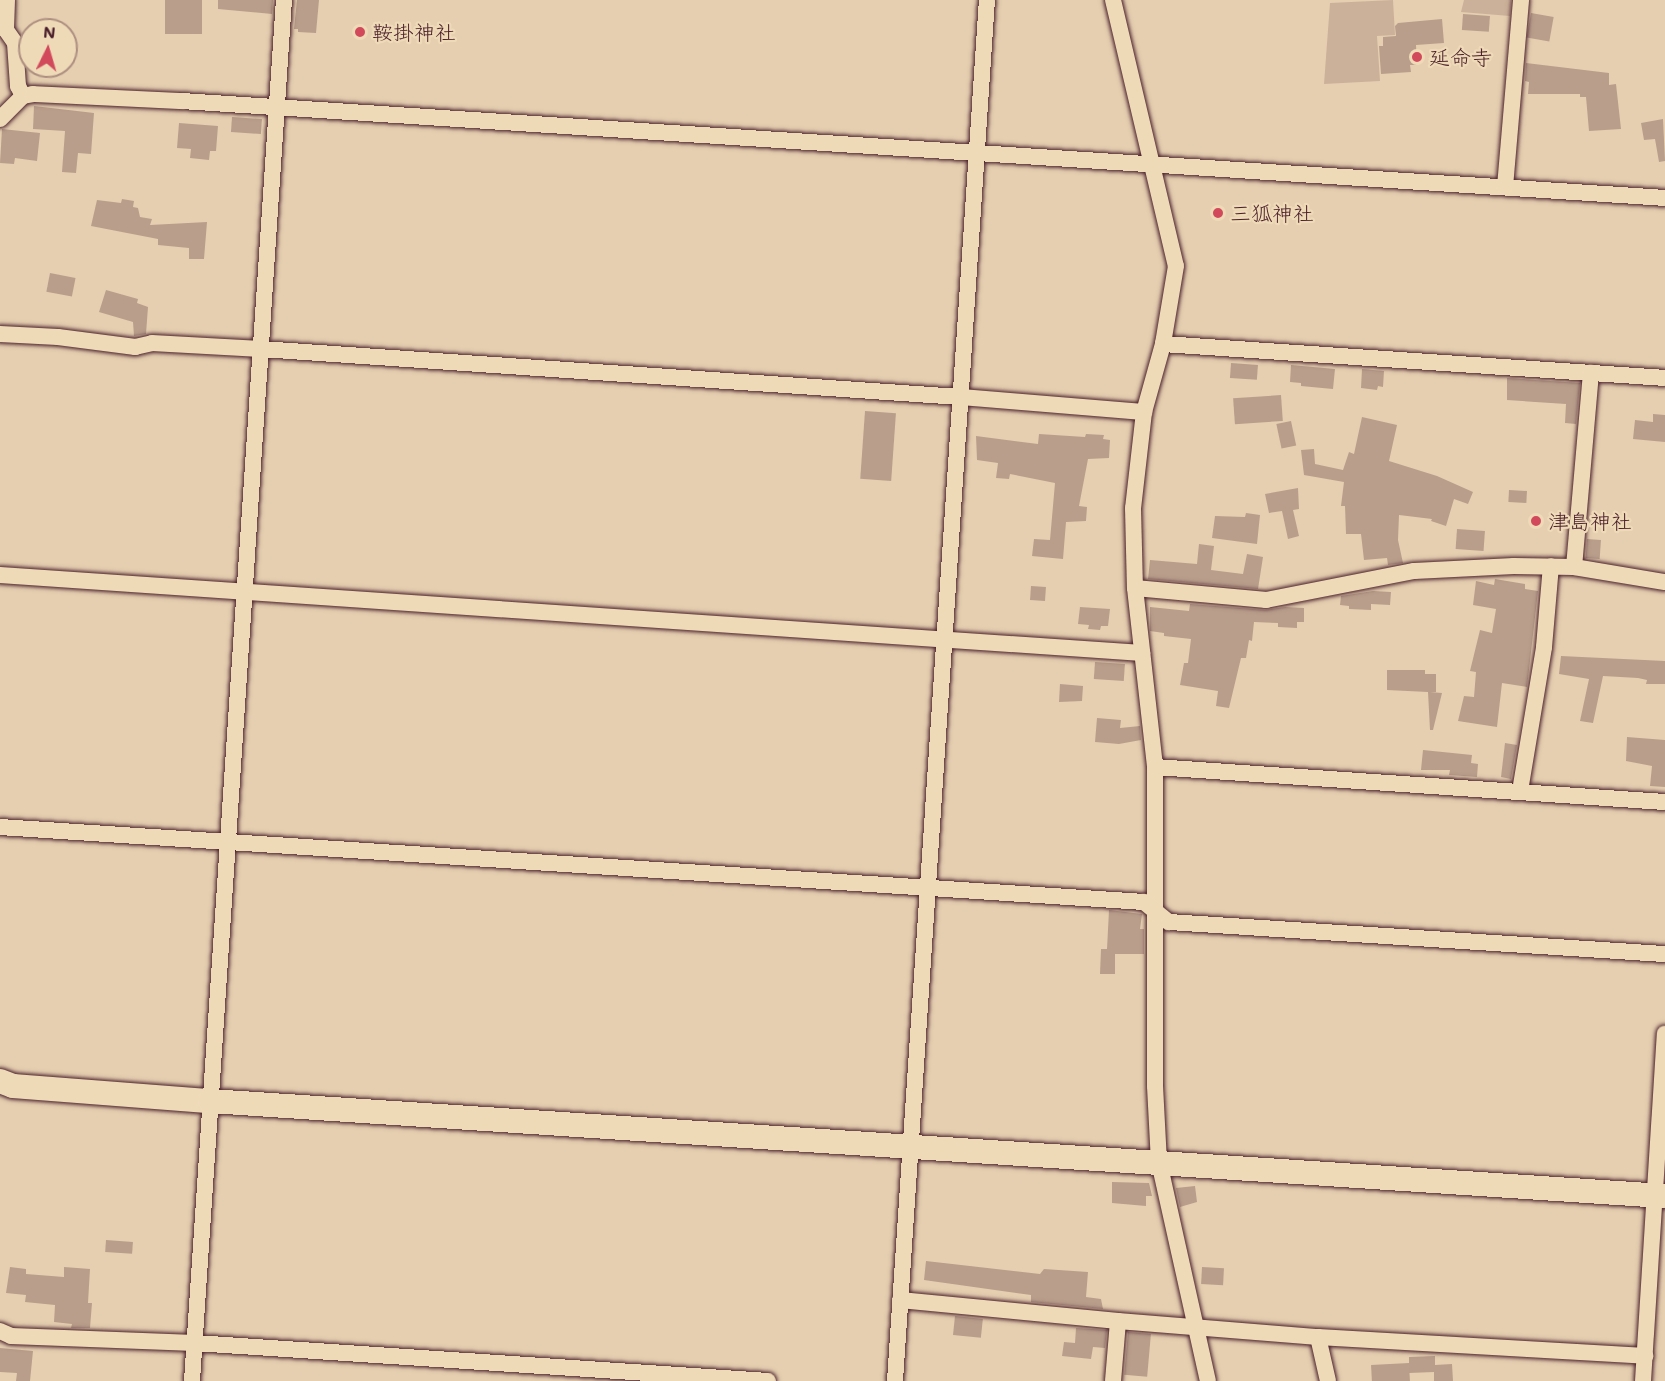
<!DOCTYPE html>
<html>
<head>
<meta charset="utf-8">
<style>
	body { margin:0 }
	#map { position:relative; width:1665px; height:1381px; overflow:hidden; background:#e5cfb0; font-family:Mali,"Klee One",sans-serif }
	div>[style] { position:absolute }
	[style*='--x'] { left:calc(var(--x)*1px); top:calc(var(--y)*1px); width:calc(var(--w)*1px); rotate:calc(var(--a)*1deg) }
	.green>* { inset:0; background:#cbb199 }
	.building>* { inset:0; background:#b99e8b; transform-origin:0 0 }
	.roads { filter:drop-shadow(0 0 2px #4a1f2b) drop-shadow(0 0 2px #4a1f2b) }
	.street>* { height:16px; margin:-8px; padding:0 8px; transform-origin:8px; border-radius:8px; background:#efdab8 }
	.secondary>* { height:24px; margin:-12px; padding:0 12px; transform-origin:12px; border-radius:12px; background:#efdab8 }
	.dots>* { width:16px; height:16px; translate:-50% -50%; box-sizing:border-box; border:3px solid #efdab8; border-radius:50% }
	span { translate:-50% -50%; white-space:nowrap; text-align:center; line-height:1.15; -webkit-text-stroke:4.5px #efdab8; paint-order:stroke }
	.poi-label { font-size:21px; color:#4a1f2b }
	.left { translate:0 -50%; text-align:left }
	.north { position:absolute; left:18px; top:18px; width:60px; height:60px; box-sizing:border-box; background:#efdab8; border:2px solid #ad8f80; border-radius:50%; rotate:5deg; font-size:16px; font-weight:700; line-height:24px; text-align:center; color:#4a1f2b }
	.north::after { content:''; display:block; margin:auto; width:21px; height:27px; background:#d1495b; clip-path:polygon(50% 0,100% 100%,50% 72%,0 100%) }
</style>
</head>
<body>
<div id="map">
	<div class="green">
		<div style="clip-path:polygon(1393px 0,1395px 35px,1377px 36px,1380px 81px,1324px 84px,1330px 3px)"></div>
		<div style="clip-path:polygon(1464px 0,1511px 0,1510px 16px,1461px 12px)"></div>
	</div>
	<div class="building">
		<div style="left:165px;top:0;width:37px;height:34px"></div>
		<div style="clip-path:polygon(218px 0,273px 0,272px 14px,218px 9px)"></div>
		<div style="clip-path:polygon(297px 0,319px 0,316px 33px,298px 32px,298px 29px,294px 29px)"></div>
		<div style="left:1531px;top:13px;width:23px;height:25px;rotate:10deg"></div>
		<div style="left:1463px;top:14px;width:27px;height:16px;rotate:4deg"></div>
		<div style="clip-path:polygon(1442px 19px,1444px 43px,1416px 45px,1417px 65px,1410px 65px,1411px 72px,1381px 74px,1379px 46px,1383px 46px,1383px 37px,1396px 36px,1395px 26px,1398px 23px)"></div>
		<div style="clip-path:polygon(1526px 63px,1609px 73px,1609px 85px,1616px 84px,1621px 129px,1589px 131px,1586px 97px,1580px 97px,1580px 94px,1528px 94px,1529px 82px,1525px 81px)"></div>
		<div style="clip-path:polygon(34px 106px,94px 113px,91px 154px,78px 153px,76px 173px,62px 172px,65px 131px,33px 129px)"></div>
		<div style="left:232px;top:117px;width:30px;height:15px;rotate:4deg"></div>
		<div style="clip-path:polygon(1663px 119px,1665px 161px,1659px 162px,1655px 139px,1644px 140px,1641px 123px)"></div>
		<div style="clip-path:polygon(179px 123px,218px 126px,216px 151px,210px 151px,209px 160px,190px 158px,191px 149px,177px 148px)"></div>
		<div style="clip-path:polygon(2px 129px,40px 133px,37px 161px,15px 158px,14px 164px,0 163px)"></div>
		<div style="clip-path:polygon(122px 199px,134px 201px,133px 207px,138px 208px,140px 217px,152px 219px,150px 225px,207px 222px,204px 259px,189px 259px,189px 248px,158px 245px,158px 239px,91px 226px,97px 200px,121px 203px)"></div>
		<div style="left:50px;top:273px;width:26px;height:19px;rotate:11deg"></div>
		<div style="clip-path:polygon(106px 290px,138px 299px,137px 303px,148px 307px,146px 334px,134px 336px,133px 322px,99px 312px)"></div>
		<div style="left:1231px;top:363px;width:27px;height:15px;rotate:4deg"></div>
		<div style="clip-path:polygon(1291px 365px,1335px 369px,1333px 389px,1301px 386px,1301px 383px,1290px 382px)"></div>
		<div style="clip-path:polygon(1362px 369px,1384px 371px,1383px 387px,1378px 386px,1377px 390px,1361px 388px)"></div>
		<div style="clip-path:polygon(1507px 378px,1580px 383px,1576px 424px,1565px 423px,1566px 404px,1507px 400px)"></div>
		<div style="left:1281px;top:395px;width:26px;height:48px;rotate:86deg"></div>
		<div style="left:865px;top:411px;width:31px;height:68px;rotate:4deg"></div>
		<div style="clip-path:polygon(1653px 414px,1665px 415px,1665px 442px,1633px 439px,1635px 420px,1653px 422px)"></div>
		<div style="clip-path:polygon(1362px 417px,1397px 425px,1389px 461px,1437px 476px,1473px 492px,1468px 504px,1454px 499px,1446px 526px,1431px 521px,1432px 519px,1399px 515px,1398px 540px,1403px 563px,1388px 565px,1387px 558px,1364px 560px,1361px 534px,1346px 534px,1345px 506px,1341px 506px,1344px 482px,1304px 475px,1301px 450px,1314px 449px,1315px 464px,1343px 470px,1349px 452px,1354px 454px)"></div>
		<div style="left:1291px;top:421px;width:25px;height:15px;rotate:78deg"></div>
		<div style="clip-path:polygon(1039px 434px,1085px 437px,1086px 434px,1104px 435px,1103px 439px,1110px 440px,1109px 458px,1088px 459px,1079px 506px,1087px 507px,1086px 521px,1066px 522px,1063px 559px,1032px 556px,1034px 539px,1050px 540px,1055px 483px,1010px 474px,1009px 479px,996px 478px,998px 463px,977px 460px,976px 436px,1038px 444px)"></div>
		<div style="clip-path:polygon(1298px 488px,1299px 509px,1293px 510px,1299px 536px,1288px 539px,1282px 511px,1269px 513px,1265px 494px)"></div>
		<div style="left:1509px;top:490px;width:18px;height:12px;rotate:3deg"></div>
		<div style="clip-path:polygon(1246px 513px,1260px 515px,1257px 544px,1212px 538px,1215px 516px,1245px 517px)"></div>
		<div style="left:1457px;top:529px;width:28px;height:20px;rotate:4deg"></div>
		<div style="left:1587px;top:539px;width:14px;height:19px;rotate:4deg"></div>
		<div style="clip-path:polygon(1199px 544px,1214px 546px,1211px 570px,1243px 574px,1247px 554px,1263px 557px,1258px 589px,1148px 579px,1150px 560px,1197px 564px)"></div>
		<div style="clip-path:polygon(1495px 579px,1525px 584px,1525px 589px,1538px 591px,1527px 687px,1502px 683px,1497px 727px,1458px 721px,1464px 696px,1474px 697px,1476px 672px,1470px 671px,1480px 630px,1492px 633px,1496px 609px,1473px 605px,1476px 581px,1494px 585px)"></div>
		<div style="left:1031px;top:586px;width:15px;height:14px;rotate:4deg"></div>
		<div style="clip-path:polygon(1373px 591px,1391px 592px,1390px 605px,1371px 604px,1371px 610px,1349px 609px,1349px 606px,1340px 605px,1341px 596px)"></div>
		<div style="clip-path:polygon(1190px 604px,1265px 610px,1285px 607px,1304px 608px,1304px 622px,1297px 622px,1297px 628px,1278px 627px,1278px 623px,1254px 622px,1252px 641px,1249px 640px,1246px 658px,1241px 658px,1229px 708px,1216px 706px,1218px 691px,1180px 685px,1184px 663px,1188px 663px,1191px 639px,1164px 636px,1164px 633px,1150px 631px,1150px 607px,1189px 611px)"></div>
		<div style="clip-path:polygon(1080px 607px,1110px 609px,1108px 626px,1101px 626px,1100px 630px,1088px 629px,1089px 625px,1078px 624px)"></div>
		<div style="clip-path:polygon(1561px 656px,1665px 661px,1665px 684px,1646px 684px,1647px 680px,1638px 678px,1603px 676px,1593px 723px,1580px 721px,1589px 679px,1559px 674px)"></div>
		<div style="left:1095px;top:662px;width:30px;height:17px;rotate:4deg"></div>
		<div style="clip-path:polygon(1387px 670px,1425px 670px,1425px 674px,1436px 674px,1436px 692px,1430px 692px,1442px 693px,1433px 730px,1430px 730px,1428px 692px,1387px 690px)"></div>
		<div style="clip-path:polygon(1060px 684px,1083px 686px,1082px 701px,1059px 702px)"></div>
		<div style="clip-path:polygon(1097px 718px,1121px 720px,1120px 728px,1140px 726px,1141px 740px,1119px 744px,1095px 742px)"></div>
		<div style="clip-path:polygon(1627px 737px,1665px 740px,1665px 787px,1650px 786px,1652px 766px,1626px 761px)"></div>
		<div style="clip-path:polygon(1505px 743px,1517px 745px,1511px 779px,1501px 777px)"></div>
		<div style="clip-path:polygon(1423px 750px,1472px 755px,1471px 763px,1478px 764px,1477px 777px,1449px 775px,1450px 770px,1421px 770px)"></div>
		<div style="clip-path:polygon(1109px 910px,1142px 914px,1140px 929px,1144px 929px,1144px 954px,1115px 954px,1115px 974px,1100px 974px,1101px 949px,1107px 949px)"></div>
		<div style="clip-path:polygon(1112px 1182px,1149px 1183px,1152px 1196px,1146px 1196px,1146px 1206px,1112px 1203px)"></div>
		<div style="clip-path:polygon(1195px 1186px,1197px 1202px,1180px 1207px,1176px 1188px)"></div>
		<div style="left:106px;top:1240px;width:27px;height:12px;rotate:4deg"></div>
		<div style="clip-path:polygon(926px 1261px,1040px 1274px,1044px 1269px,1088px 1272px,1086px 1297px,1101px 1299px,1103px 1309px,1031px 1302px,1031px 1295px,924px 1280px)"></div>
		<div style="clip-path:polygon(10px 1267px,26px 1269px,26px 1274px,64px 1277px,64px 1267px,90px 1269px,88px 1303px,92px 1303px,90px 1328px,71px 1328px,72px 1324px,54px 1322px,55px 1305px,25px 1302px,26px 1295px,6px 1293px)"></div>
		<div style="left:1202px;top:1267px;width:22px;height:17px;rotate:3deg"></div>
		<div style="left:955px;top:1316px;width:28px;height:19px;rotate:6deg"></div>
		<div style="clip-path:polygon(1076px 1328px,1107px 1330px,1105px 1348px,1093px 1347px,1091px 1359px,1062px 1356px,1064px 1342px,1075px 1343px)"></div>
		<div style="left:1128px;top:1332px;width:23px;height:43px;rotate:5deg"></div>
		<div style="clip-path:polygon(0 1348px,33px 1351px,30px 1381px,16px 1381px,17px 1373px,0 1372px)"></div>
		<div style="clip-path:polygon(1435px 1356px,1435px 1365px,1452px 1364px,1453px 1381px,1434px 1381px,1434px 1372px,1409px 1373px,1409px 1357px)"></div>
		<div style="left:1409px;top:1363px;width:18px;height:38px;rotate:87deg"></div>
	</div>
	<div class="roads">
		<div class="street">
			<div style="--x:7;--y:0;--w:30;--a:92"></div>
			<div style="--x:6;--y:30;--w:16;--a:55"></div>
			<div style="--x:15;--y:43;--w:43;--a:86"></div>
			<div style="--x:18;--y:86;--w:11;--a:63"></div>
			<div style="--x:1113;--y:0;--w:273;--a:76.7"></div>
			<div style="--x:1176;--y:266;--w:79;--a:99.5"></div>
			<div style="--x:1163;--y:344;--w:71;--a:105.6"></div>
			<div style="--x:1144;--y:412;--w:97;--a:96.5"></div>
			<div style="--x:1133;--y:508;--w:80;--a:88.6"></div>
			<div style="--x:1135;--y:588;--w:180;--a:83.6"></div>
			<div style="--x:1155;--y:767;--w:319;--a:90"></div>
			<div style="--x:1155;--y:1086;--w:76;--a:87"></div>
			<div style="--x:1159;--y:1162;--w:224;--a:77.4"></div>
			<div style="--x:0;--y:119;--w:33;--a:-45"></div>
			<div style="--x:23;--y:96;--w:10;--a:-11"></div>
			<div style="--x:33;--y:94;--w:149;--a:2.7"></div>
			<div style="--x:182;--y:101;--w:1486;--a:3.74"></div>
			<div style="--x:1505;--y:187;--w:188;--a:-85.1"></div>
			<div style="--x:0;--y:334;--w:58;--a:3"></div>
			<div style="--x:58;--y:337;--w:78;--a:7.4"></div>
			<div style="--x:135;--y:347;--w:17;--a:-13"></div>
			<div style="--x:152;--y:343;--w:109;--a:3.2"></div>
			<div style="--x:261;--y:349;--w:701;--a:3.93"></div>
			<div style="--x:960;--y:397;--w:185;--a:4.7"></div>
			<div style="--x:1163;--y:344;--w:503;--a:3.87"></div>
			<div style="--x:1574;--y:567;--w:195;--a:-85"></div>
			<div style="--x:0;--y:575;--w:1145;--a:3.91"></div>
			<div style="--x:1135;--y:588;--w:132;--a:5.2"></div>
			<div style="--x:1266;--y:600;--w:151;--a:-11.1"></div>
			<div style="--x:1414;--y:571;--w:100;--a:-2.9"></div>
			<div style="--x:1514;--y:566;--w:60;--a:1"></div>
			<div style="--x:1574;--y:567;--w:92;--a:9.4"></div>
			<div style="--x:1155;--y:767;--w:511;--a:3.93"></div>
			<div style="--x:1520;--y:791;--w:146;--a:-80.5"></div>
			<div style="--x:1544;--y:647;--w:81;--a:-85.1"></div>
			<div style="--x:0;--y:827;--w:1146;--a:3.75"></div>
			<div style="--x:1144;--y:902;--w:32;--a:39"></div>
			<div style="--x:1169;--y:922;--w:497;--a:3.7"></div>
			<div style="--x:900;--y:1300;--w:219;--a:5.5"></div>
			<div style="--x:1118;--y:1321;--w:201;--a:4.6"></div>
			<div style="--x:1318;--y:1337;--w:328;--a:3.3"></div>
			<div style="--x:0;--y:1331;--w:12;--a:24"></div>
			<div style="--x:11;--y:1336;--w:184;--a:2.2"></div>
			<div style="--x:195;--y:1343;--w:574;--a:3.79"></div>
			<div style="--x:1318;--y:1337;--w:45;--a:77.2"></div>
			<div style="--x:192;--y:1381;--w:1384;--a:-86.19"></div>
			<div style="--x:895;--y:1381;--w:1384;--a:-86.19"></div>
			<div style="--x:1113;--y:1381;--w:60;--a:-85.2"></div>
			<div style="--x:1643;--y:1381;--w:348;--a:-86.4"></div>
		</div>
		<div class="secondary">
			<div style="--x:0;--y:1081;--w:14;--a:21"></div>
			<div style="--x:13;--y:1086;--w:198;--a:4.4"></div>
			<div style="--x:210;--y:1101;--w:1458;--a:3.74"></div>
		</div>
	</div>
	<div class="dots">
		<div style="left:360px;top:32px;background:#d1495b"></div>
		<div style="left:1417px;top:57px;background:#d1495b"></div>
		<div style="left:1218px;top:213px;background:#d1495b"></div>
		<div style="left:1536px;top:521px;background:#d1495b"></div>
	</div>
	<div class="poi-label">
		<span class="left" style="left:372px;top:32px">鞍掛神社</span>
		<span class="left" style="left:1429px;top:57px">延命寺</span>
		<span class="left" style="left:1230px;top:213px">三狐神社</span>
		<span class="left" style="left:1548px;top:521px">津島神社</span>
	</div>
	<div class="north">N</div>
</div>
</body>
</html>
